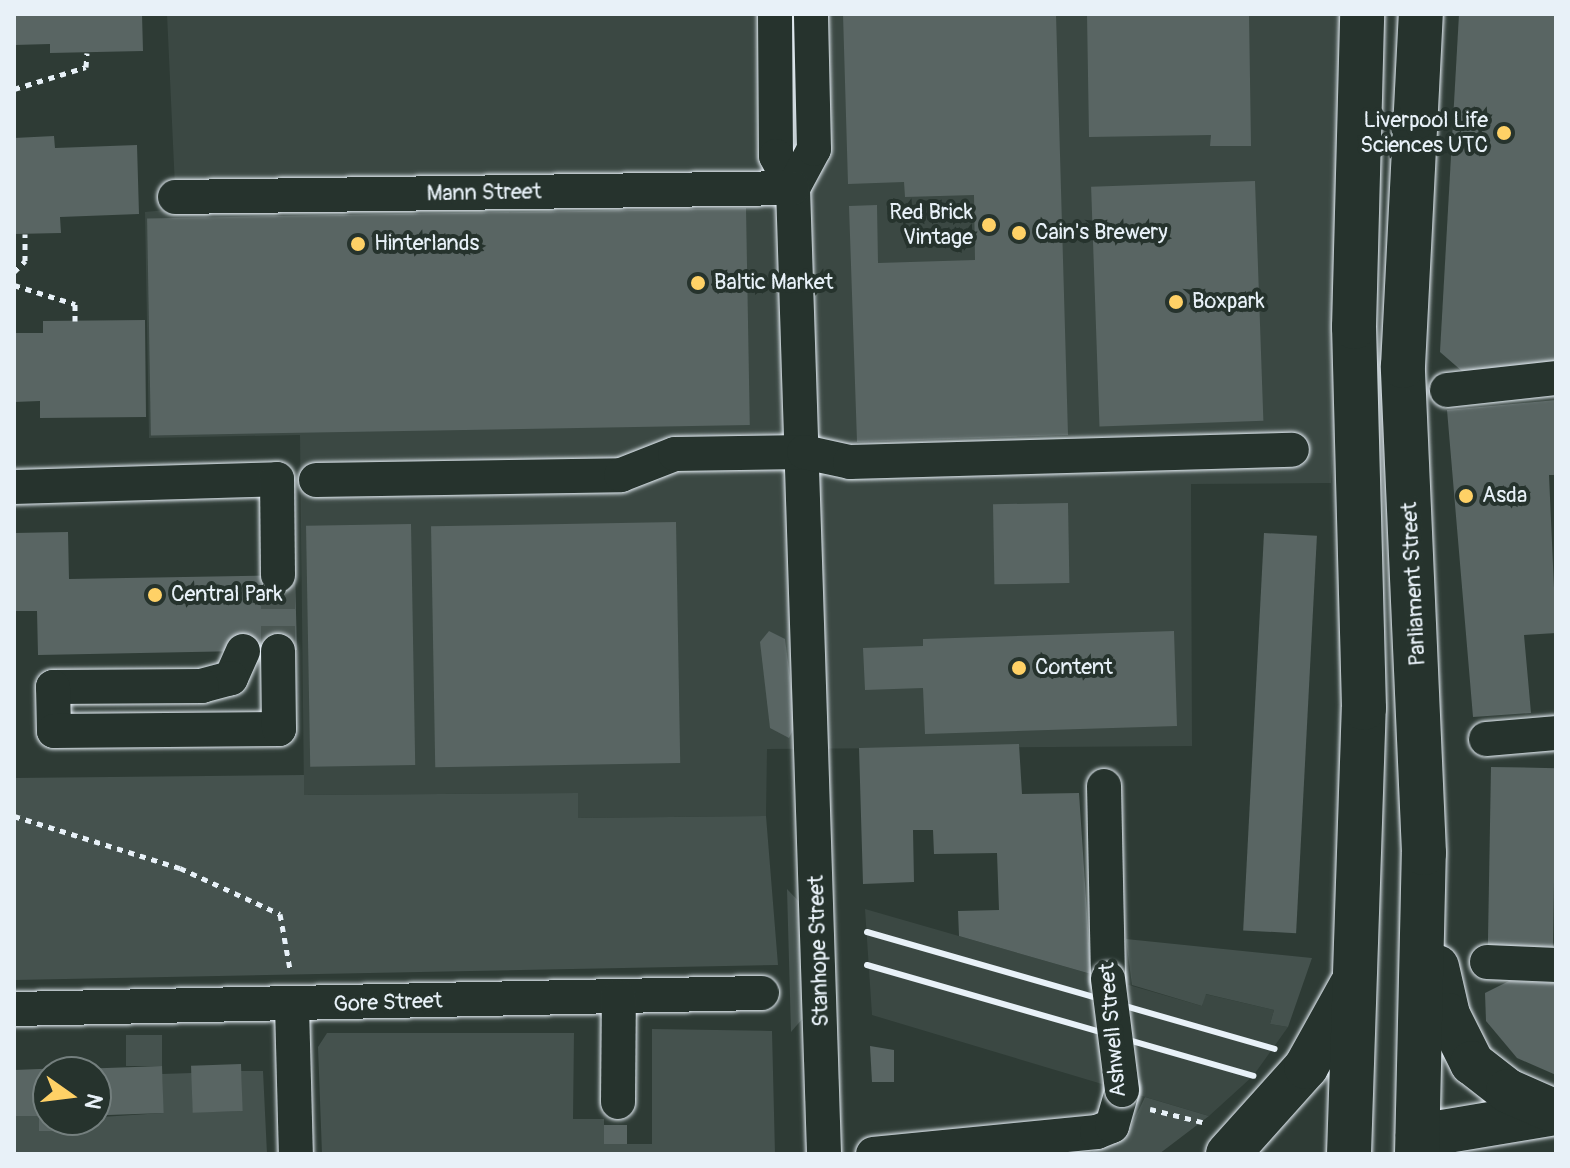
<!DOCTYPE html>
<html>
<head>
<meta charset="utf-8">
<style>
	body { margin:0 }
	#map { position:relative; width:1570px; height:1168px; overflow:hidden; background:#2e3b35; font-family:Pangolin,sans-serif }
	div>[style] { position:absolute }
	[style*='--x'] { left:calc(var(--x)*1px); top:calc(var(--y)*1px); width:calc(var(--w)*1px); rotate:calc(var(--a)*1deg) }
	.built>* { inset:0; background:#3b4843 }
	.green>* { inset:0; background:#45524e; transform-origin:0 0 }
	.building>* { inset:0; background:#596563; transform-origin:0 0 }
	.minor-tunnel>* { height:34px; margin-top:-17px; transform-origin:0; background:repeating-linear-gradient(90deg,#4a5652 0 34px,transparent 0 51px) }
	.path>* { height:5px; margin-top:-2.5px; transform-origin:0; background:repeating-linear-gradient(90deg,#e8f1f8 0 6px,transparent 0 12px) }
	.roads { filter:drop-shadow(0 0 2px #e8f1f8) drop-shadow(0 0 2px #e8f1f8) }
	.minor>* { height:34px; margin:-17px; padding:0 17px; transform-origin:17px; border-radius:17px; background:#26332d }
	.major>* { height:44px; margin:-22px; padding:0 22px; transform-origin:22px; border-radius:22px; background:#26332d }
	.highway>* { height:44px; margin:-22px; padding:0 22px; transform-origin:22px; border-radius:22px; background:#26332d }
	.rail>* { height:6px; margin:-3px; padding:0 3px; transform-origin:3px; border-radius:3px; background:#e8f1f8 }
	.bridges { filter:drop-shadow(0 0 2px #e8f1f8) drop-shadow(0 0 2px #e8f1f8) }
	.minor-bridge>* { height:34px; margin:-17px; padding:0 17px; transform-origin:17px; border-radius:17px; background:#26332d }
	.dots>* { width:22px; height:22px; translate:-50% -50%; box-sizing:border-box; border:4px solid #26332d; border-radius:50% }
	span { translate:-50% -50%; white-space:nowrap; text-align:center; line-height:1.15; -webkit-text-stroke:8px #26332d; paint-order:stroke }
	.poi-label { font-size:22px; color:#e8f1f8 }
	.right { translate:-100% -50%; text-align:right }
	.left { translate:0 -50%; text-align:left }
	.street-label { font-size:22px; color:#e8f1f8 }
	.frame { position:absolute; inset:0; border:16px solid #e8f1f8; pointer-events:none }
	.north { position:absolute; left:32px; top:1056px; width:80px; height:80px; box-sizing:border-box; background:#26332d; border:2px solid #747f7e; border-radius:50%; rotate:104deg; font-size:22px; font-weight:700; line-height:32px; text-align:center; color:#e8f1f8 }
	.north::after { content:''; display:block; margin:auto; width:28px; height:36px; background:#ffd166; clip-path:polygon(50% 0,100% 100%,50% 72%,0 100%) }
</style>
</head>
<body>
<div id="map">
	<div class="built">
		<div style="clip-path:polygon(167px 14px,1361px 14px,1331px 483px,1191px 484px,1192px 746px,767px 749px,766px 816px,578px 818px,577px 793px,304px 795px,300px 435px,149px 438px,145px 212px,176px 209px)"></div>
		<div style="clip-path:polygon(865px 909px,1202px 1006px,1205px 994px,1274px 1010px,1270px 1024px,1288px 1027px,1253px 1076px,1209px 1116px,872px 1015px)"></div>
	</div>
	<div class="green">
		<div style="clip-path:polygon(304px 775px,304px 795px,578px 793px,578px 818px,766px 816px,778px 965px,14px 980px,14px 778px)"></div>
		<div style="clip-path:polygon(787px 889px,807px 910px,809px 1011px,791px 1032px)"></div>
		<div style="clip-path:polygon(1126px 939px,1312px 958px,1288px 1027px,1270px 1024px,1274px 1010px,1206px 994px,1202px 1006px,1132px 985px)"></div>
		<div style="clip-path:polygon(652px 1029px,772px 1031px,775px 1154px,322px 1154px,318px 1047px,327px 1033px,574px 1033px,573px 1119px,604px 1119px,604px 1144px,652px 1144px)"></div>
		<div style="left:162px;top:1035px;width:31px;height:36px;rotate:90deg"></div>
		<div style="clip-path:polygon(241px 1071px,263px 1071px,267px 1154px,14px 1154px,14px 1116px,39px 1116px,40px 1131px,56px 1130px,55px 1120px,163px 1113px,162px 1074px,192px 1073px,193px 1112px,242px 1111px)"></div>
		<div style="clip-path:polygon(1145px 1097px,1209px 1116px,1159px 1154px,1087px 1154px,1126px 1137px)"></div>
	</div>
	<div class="building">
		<div style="clip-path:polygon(14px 14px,142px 14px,143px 51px,50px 53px,50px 44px,14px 45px)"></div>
		<div style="clip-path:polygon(843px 14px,1056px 14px,1068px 435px,857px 442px,849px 206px,877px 205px,878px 263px,975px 260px,974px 195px,905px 197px,904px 182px,848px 184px)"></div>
		<div style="clip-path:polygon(1087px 14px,1249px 14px,1251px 146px,1210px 146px,1211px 135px,1089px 137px)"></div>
		<div style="clip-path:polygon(1459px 14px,1556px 14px,1556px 361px,1463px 372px,1440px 352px)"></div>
		<div style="clip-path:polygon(54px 136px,55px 148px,137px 145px,139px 214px,60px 217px,61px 233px,14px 234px,14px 138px)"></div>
		<div style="left:1255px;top:181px;width:240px;height:164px;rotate:88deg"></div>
		<div style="left:746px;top:208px;width:217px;height:599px;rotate:89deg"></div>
		<div style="clip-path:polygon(145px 320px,146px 417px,40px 418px,40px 401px,14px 402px,14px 333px,43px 333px,43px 321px)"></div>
		<div style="clip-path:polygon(1556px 400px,1556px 475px,1549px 475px,1556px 633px,1524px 635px,1531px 713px,1473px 717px,1447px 410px)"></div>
		<div style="left:1068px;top:503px;width:80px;height:75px;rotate:89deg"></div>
		<div style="left:676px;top:522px;width:241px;height:245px;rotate:89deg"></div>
		<div style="left:411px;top:524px;width:241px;height:105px;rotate:89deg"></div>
		<div style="clip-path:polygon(68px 532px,69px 579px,295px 575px,297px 650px,38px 655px,37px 611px,14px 611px,14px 533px)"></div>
		<div style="left:1264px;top:533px;width:53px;height:398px;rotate:3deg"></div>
		<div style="clip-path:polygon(769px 631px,785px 639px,796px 724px,789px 738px,770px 728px,760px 642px)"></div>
		<div style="clip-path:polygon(1174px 631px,1177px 726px,925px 734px,923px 688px,865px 690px,863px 648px,923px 646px,923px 639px)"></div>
		<div style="clip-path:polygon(1019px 744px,1022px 794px,1079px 793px,1091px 974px,959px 936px,958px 911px,999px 910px,997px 853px,934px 854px,933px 830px,913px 830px,914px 882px,863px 884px,859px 748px)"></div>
		<div style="left:1491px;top:767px;width:65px;height:179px;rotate:1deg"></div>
		<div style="clip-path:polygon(1509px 981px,1556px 983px,1556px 1075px,1517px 1058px,1486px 1021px,1485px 993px)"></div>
		<div style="clip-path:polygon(870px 1046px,894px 1050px,894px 1082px,872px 1082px)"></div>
		<div style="left:241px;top:1064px;width:47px;height:50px;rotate:88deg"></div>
		<div style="left:162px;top:1066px;width:47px;height:69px;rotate:88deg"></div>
		<div style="clip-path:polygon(65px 1068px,48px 1072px,48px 1120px,55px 1120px,56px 1131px,39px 1131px,39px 1116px,14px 1116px,14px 1070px)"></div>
		<div style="left:604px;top:1125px;width:23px;height:19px"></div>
	</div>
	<div class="minor-tunnel">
		<div style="--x:278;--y:575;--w:76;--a:90"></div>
	</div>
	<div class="path">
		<div style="--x:14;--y:89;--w:75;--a:-17"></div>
		<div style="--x:86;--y:67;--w:14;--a:-86"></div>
		<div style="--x:14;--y:272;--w:16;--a:-45"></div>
		<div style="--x:25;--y:261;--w:27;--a:-90"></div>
		<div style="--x:14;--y:285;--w:64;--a:17.3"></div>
		<div style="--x:75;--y:304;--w:17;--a:90"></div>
		<div style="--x:14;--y:816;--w:174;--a:17.4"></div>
		<div style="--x:180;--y:868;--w:110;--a:24.7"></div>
		<div style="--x:280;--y:914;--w:56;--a:79.7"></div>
		<div style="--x:1150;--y:1109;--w:54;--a:14"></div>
	</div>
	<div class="roads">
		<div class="minor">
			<div style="--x:775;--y:14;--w:142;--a:89.6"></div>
			<div style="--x:776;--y:156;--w:36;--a:62"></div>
			<div style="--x:793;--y:188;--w:966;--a:88.16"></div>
			<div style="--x:793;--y:188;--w:44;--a:-61.7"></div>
			<div style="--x:814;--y:149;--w:135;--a:-91.3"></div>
			<div style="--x:175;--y:197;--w:618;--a:-0.83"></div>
			<div style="--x:1447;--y:390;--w:110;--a:-6.3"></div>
			<div style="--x:316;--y:480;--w:305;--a:-0.9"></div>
			<div style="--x:621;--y:475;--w:58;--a:-21.3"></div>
			<div style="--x:675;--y:454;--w:129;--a:-0.9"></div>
			<div style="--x:804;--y:452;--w:47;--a:12.3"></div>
			<div style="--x:850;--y:462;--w:442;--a:-1.6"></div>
			<div style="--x:14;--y:487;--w:263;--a:-1.7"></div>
			<div style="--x:277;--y:479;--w:96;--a:89.4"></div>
			<div style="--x:243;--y:651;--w:30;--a:114"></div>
			<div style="--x:231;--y:678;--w:30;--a:165"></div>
			<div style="--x:202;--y:686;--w:149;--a:179.6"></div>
			<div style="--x:53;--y:687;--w:44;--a:88.7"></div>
			<div style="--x:54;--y:731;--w:225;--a:-0.5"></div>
			<div style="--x:279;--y:729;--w:78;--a:-90.7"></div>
			<div style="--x:1486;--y:739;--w:70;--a:-4.9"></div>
			<div style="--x:1104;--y:786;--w:193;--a:88.8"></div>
			<div style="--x:1487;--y:962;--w:69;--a:2.5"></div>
			<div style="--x:292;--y:1006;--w:148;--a:88.5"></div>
			<div style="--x:14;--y:1009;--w:748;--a:-1.23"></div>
			<div style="--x:618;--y:1102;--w:105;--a:-89.5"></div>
			<div style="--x:873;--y:1154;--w:225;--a:-5.6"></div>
			<div style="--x:1097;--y:1132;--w:16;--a:-22"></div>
			<div style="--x:1112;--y:1126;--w:37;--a:-74"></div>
		</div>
		<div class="major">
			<div style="--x:1418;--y:1136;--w:140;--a:-9.5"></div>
		</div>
		<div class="highway">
			<div style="--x:1437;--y:967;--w:49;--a:77.1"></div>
			<div style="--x:1448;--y:1015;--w:54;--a:63.4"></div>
			<div style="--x:1472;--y:1063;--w:46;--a:37.9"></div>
			<div style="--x:1508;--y:1091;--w:52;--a:23.6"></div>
			<div style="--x:1228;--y:1154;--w:117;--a:-48.1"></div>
			<div style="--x:1306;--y:1067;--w:93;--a:-60.9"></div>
			<div style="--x:1349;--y:1154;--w:446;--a:-88.1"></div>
			<div style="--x:1364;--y:708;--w:381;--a:-91.5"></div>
			<div style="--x:1354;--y:327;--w:313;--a:-88.5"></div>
			<div style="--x:1417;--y:1154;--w:301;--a:-88.7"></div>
			<div style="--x:1424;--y:853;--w:487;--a:-92.5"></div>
			<div style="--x:1403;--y:366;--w:352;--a:-87.1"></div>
		</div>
	</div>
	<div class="rail">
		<div style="--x:867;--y:932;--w:424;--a:16"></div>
		<div style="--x:867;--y:965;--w:402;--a:16"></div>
	</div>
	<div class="bridges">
		<div class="minor-bridge">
			<div style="--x:1108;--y:979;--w:112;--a:82.8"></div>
		</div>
	</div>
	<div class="dots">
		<div style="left:1504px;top:133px;background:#ffd166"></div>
		<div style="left:989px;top:225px;background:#ffd166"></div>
		<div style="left:1019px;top:233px;background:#ffd166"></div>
		<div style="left:358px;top:244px;background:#ffd166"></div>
		<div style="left:698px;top:283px;background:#ffd166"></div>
		<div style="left:1176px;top:302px;background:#ffd166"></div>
		<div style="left:1466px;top:496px;background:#ffd166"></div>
		<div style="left:155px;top:595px;background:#ffd166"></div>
		<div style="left:1019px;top:668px;background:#ffd166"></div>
	</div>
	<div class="poi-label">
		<span class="right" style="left:1488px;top:133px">Liverpool Life<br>Sciences UTC</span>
		<span class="right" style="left:973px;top:225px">Red Brick<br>Vintage</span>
		<span class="left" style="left:1035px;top:233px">Cain's Brewery</span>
		<span class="left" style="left:374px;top:244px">Hinterlands</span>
		<span class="left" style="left:714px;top:283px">Baltic Market</span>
		<span class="left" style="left:1192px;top:302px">Boxpark</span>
		<span class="left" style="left:1482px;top:496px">Asda</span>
		<span class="left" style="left:171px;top:595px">Central Park</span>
		<span class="left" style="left:1035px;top:668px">Content</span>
	</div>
	<div class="street-label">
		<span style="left:484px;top:193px;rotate:-1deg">Mann Street</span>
		<span style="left:1414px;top:584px;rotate:-93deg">Parliament Street</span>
		<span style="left:819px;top:951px;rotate:-92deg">Stanhope Street</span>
		<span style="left:388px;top:1003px;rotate:-2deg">Gore Street</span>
		<span style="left:1113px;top:1030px;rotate:-95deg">Ashwell Street</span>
	</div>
	<div class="frame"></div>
	<div class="north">N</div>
</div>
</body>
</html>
